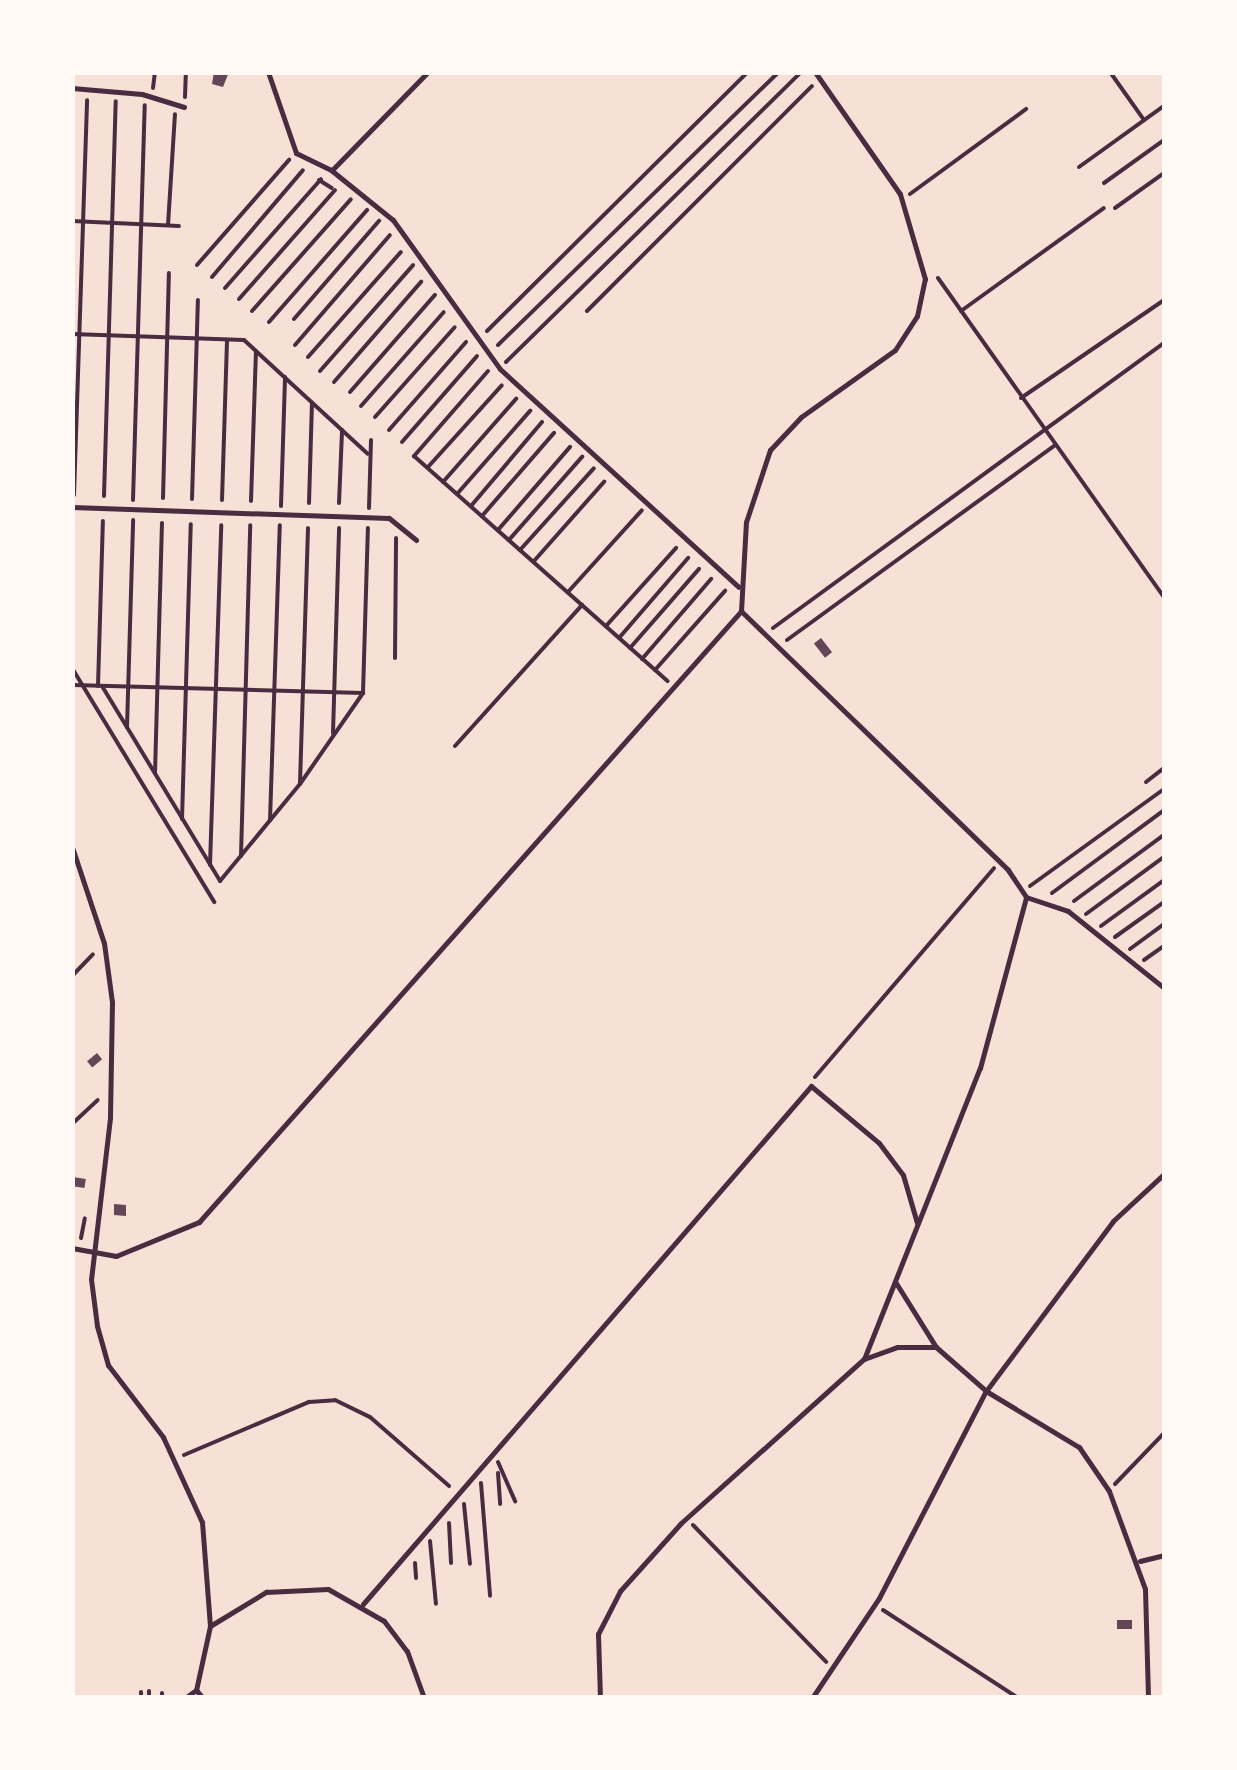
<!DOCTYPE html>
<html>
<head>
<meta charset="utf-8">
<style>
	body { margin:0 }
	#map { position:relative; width:1237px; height:1770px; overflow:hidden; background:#f7e1d7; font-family:"Exo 2",sans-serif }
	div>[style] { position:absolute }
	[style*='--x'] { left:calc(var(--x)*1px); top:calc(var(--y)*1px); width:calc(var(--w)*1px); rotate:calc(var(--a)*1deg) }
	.building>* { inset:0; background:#644757; transform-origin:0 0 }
	.path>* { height:4px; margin:-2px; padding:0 2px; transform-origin:2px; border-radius:2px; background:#4a2c40 }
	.service>* { height:5px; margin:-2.5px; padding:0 2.5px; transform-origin:2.5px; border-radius:2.5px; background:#4a2c40 }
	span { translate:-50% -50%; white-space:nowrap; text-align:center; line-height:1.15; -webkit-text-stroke:9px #fffaf5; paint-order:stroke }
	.frame { position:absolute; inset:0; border:75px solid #fffaf5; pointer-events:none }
</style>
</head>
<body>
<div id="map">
	<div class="building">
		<div style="clip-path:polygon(214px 72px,229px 72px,223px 87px,212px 84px)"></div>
		<div style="left:821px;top:638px;width:18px;height:9px;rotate:52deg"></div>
		<div style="left:97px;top:1053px;width:8px;height:13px;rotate:50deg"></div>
		<div style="left:73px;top:1177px;width:13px;height:9px;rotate:9deg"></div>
		<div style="clip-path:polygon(114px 1204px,126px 1205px,126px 1216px,114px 1215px)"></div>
		<div style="left:1132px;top:1620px;width:9px;height:15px;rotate:90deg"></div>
	</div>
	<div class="path">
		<div style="--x:1110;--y:72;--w:59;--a:54.7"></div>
		<div style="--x:153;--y:88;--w:16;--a:-83"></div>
		<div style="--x:185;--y:97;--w:25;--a:-88"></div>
		<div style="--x:1079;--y:167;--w:105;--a:-35.7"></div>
		<div style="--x:319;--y:180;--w:15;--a:32"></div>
		<div style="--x:1104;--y:183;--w:74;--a:-35.6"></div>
		<div style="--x:910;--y:194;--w:144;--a:-36.2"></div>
		<div style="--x:1115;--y:208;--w:60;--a:-35.5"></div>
		<div style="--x:72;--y:221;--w:107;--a:2.7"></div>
		<div style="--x:168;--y:225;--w:111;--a:-86.4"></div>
		<div style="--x:197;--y:265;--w:140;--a:-48.8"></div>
		<div style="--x:212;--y:277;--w:140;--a:-49.6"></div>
		<div style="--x:938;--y:278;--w:391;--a:54.7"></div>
		<div style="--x:225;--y:288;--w:145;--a:-48.6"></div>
		<div style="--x:239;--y:299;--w:145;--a:-48.6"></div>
		<div style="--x:252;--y:311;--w:149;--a:-48.5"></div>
		<div style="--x:587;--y:311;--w:318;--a:-45"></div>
		<div style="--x:961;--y:311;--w:176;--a:-35.8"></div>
		<div style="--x:294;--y:319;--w:130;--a:-49.1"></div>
		<div style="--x:269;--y:322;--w:149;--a:-48.8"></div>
		<div style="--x:487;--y:331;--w:368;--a:-44.8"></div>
		<div style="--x:72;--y:334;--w:172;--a:2"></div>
		<div style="--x:244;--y:340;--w:168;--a:42.6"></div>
		<div style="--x:295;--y:345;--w:145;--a:-49.2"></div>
		<div style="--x:498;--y:345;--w:392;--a:-44.2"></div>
		<div style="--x:308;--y:357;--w:140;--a:-48.5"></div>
		<div style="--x:506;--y:362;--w:414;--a:-44.5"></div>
		<div style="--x:320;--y:371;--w:141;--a:-48.7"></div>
		<div style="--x:488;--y:371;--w:113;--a:131"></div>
		<div style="--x:414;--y:456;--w:339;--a:41.6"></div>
		<div style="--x:334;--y:382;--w:133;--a:-49"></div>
		<div style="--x:350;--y:392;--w:129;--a:-48.8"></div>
		<div style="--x:1021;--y:398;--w:173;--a:-34.4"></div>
		<div style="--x:361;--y:406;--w:125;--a:-48.6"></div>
		<div style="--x:375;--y:417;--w:120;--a:-48.4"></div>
		<div style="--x:389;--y:430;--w:117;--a:-48.8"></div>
		<div style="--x:402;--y:442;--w:114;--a:-48.9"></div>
		<div style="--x:428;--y:467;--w:110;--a:-47.9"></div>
		<div style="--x:443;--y:482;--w:111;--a:-48.7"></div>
		<div style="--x:457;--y:494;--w:111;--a:-48.7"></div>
		<div style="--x:74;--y:495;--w:395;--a:-88.1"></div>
		<div style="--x:104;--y:496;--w:395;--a:-88.3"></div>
		<div style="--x:163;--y:498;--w:225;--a:-88.5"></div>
		<div style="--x:192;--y:499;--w:199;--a:-88.3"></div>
		<div style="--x:133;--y:500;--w:395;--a:-88.3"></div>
		<div style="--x:222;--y:500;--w:160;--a:-88.2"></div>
		<div style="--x:251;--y:501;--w:150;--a:-88.1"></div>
		<div style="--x:309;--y:503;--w:100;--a:-88.3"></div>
		<div style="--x:339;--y:503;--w:73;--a:-87.6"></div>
		<div style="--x:281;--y:506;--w:129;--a:-88.2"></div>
		<div style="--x:471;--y:506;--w:110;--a:-49.8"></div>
		<div style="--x:369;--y:508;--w:68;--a:-88.3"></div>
		<div style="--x:482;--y:516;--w:110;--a:-49.1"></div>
		<div style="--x:498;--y:530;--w:110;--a:-49.1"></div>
		<div style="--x:509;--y:540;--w:111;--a:-48.7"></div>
		<div style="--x:72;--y:550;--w:30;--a:-88"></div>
		<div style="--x:520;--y:550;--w:110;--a:-47.9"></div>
		<div style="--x:534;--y:561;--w:106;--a:-48.5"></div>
		<div style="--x:568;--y:592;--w:110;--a:-47.9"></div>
		<div style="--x:606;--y:626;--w:105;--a:-48.1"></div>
		<div style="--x:773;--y:628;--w:484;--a:-36.1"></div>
		<div style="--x:619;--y:638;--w:106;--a:-49.2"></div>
		<div style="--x:787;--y:640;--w:331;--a:-36"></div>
		<div style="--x:630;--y:648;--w:105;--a:-48.9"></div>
		<div style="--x:395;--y:658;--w:120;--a:-89.5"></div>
		<div style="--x:642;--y:659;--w:106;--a:-49.2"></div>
		<div style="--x:72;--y:668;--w:274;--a:58.7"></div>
		<div style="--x:655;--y:670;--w:106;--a:-48.5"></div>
		<div style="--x:73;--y:685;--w:290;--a:1.6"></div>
		<div style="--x:363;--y:693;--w:165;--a:-88.3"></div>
		<div style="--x:98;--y:686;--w:165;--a:-88.3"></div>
		<div style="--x:102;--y:686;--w:228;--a:58.8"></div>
		<div style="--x:220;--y:881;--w:126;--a:-50.5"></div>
		<div style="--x:300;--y:784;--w:111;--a:-55.3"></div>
		<div style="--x:127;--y:727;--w:207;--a:-88.3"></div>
		<div style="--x:333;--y:733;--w:205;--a:-88.3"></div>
		<div style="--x:455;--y:746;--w:190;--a:-48"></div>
		<div style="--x:155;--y:773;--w:250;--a:-88.4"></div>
		<div style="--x:1146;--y:782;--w:23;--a:-38"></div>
		<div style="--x:300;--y:783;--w:255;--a:-88.2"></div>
		<div style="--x:182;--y:819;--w:295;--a:-88.3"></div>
		<div style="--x:270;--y:820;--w:295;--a:-88.1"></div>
		<div style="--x:241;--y:856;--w:331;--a:-88.4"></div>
		<div style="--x:210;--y:865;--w:340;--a:-88.1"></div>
		<div style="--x:1030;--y:886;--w:165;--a:-35.9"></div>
		<div style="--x:1052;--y:893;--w:139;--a:-36.5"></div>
		<div style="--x:1074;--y:901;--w:112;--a:-36.3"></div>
		<div style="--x:1086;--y:914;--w:97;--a:-36.2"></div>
		<div style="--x:1101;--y:926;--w:78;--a:-36.1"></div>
		<div style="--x:1115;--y:937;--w:60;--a:-35.5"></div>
		<div style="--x:1130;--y:949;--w:42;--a:-36.3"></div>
		<div style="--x:1144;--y:960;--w:24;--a:-35"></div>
		<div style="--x:72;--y:976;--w:30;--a:-46"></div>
		<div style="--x:815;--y:1077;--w:275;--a:-49.4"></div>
		<div style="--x:72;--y:1124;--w:35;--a:-43"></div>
		<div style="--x:81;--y:1238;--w:20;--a:-79"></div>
		<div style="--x:184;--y:1455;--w:136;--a:-23"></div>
		<div style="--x:309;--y:1402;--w:26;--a:-4"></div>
		<div style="--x:335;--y:1400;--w:39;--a:26"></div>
		<div style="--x:370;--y:1417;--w:105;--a:41.1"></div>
		<div style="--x:498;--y:1462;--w:43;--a:66.4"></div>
		<div style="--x:498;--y:1473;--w:31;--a:86"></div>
		<div style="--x:481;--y:1483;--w:113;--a:85.4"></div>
		<div style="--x:1115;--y:1484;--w:71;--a:-46.1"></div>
		<div style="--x:464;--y:1504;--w:60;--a:84.3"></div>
		<div style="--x:449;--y:1523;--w:40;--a:87.1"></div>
		<div style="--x:693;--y:1525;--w:191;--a:45.8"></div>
		<div style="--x:430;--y:1541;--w:63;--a:84.6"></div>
		<div style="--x:415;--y:1563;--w:15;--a:86"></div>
		<div style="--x:883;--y:1610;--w:161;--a:33.1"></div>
		<div style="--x:141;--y:1692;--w:6;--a:90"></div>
		<div style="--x:162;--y:1693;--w:5;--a:90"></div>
		<div style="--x:149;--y:1698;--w:7;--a:-90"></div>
	</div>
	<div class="service">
		<div style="--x:268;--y:72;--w:86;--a:70.9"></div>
		<div style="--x:296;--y:153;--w:39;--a:26"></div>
		<div style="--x:331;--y:170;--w:80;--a:38.9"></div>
		<div style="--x:393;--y:220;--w:183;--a:54.3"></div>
		<div style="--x:500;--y:369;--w:323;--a:42.4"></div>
		<div style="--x:72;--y:88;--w:70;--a:4.9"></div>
		<div style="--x:142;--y:94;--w:44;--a:17.2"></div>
		<div style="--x:332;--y:170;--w:137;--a:-45.6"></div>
		<div style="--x:72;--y:507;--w:317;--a:2"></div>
		<div style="--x:389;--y:518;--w:35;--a:39"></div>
		<div style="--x:741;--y:611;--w:372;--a:44.1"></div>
		<div style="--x:1008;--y:870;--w:32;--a:56"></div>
		<div style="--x:1026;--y:897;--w:44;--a:18.4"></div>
		<div style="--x:1068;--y:911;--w:123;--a:38.7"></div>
		<div style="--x:72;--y:847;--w:101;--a:71.6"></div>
		<div style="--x:104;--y:943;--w:60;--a:82.3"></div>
		<div style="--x:112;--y:1002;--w:116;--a:91"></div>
		<div style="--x:110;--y:1118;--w:162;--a:96.7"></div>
		<div style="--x:91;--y:1279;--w:47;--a:82.7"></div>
		<div style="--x:97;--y:1326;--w:41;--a:74.2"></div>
		<div style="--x:108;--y:1365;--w:91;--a:52.6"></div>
		<div style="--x:163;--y:1437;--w:94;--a:65.4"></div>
		<div style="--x:202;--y:1522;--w:104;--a:85.6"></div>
		<div style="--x:210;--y:1626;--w:66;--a:102.3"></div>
		<div style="--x:196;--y:1690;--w:11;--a:49"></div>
		<div style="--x:72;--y:1248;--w:45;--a:10.3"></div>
		<div style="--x:116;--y:1256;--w:90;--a:-22.3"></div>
		<div style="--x:199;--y:1222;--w:817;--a:-48.42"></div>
		<div style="--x:741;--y:611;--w:89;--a:-86.8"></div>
		<div style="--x:746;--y:522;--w:76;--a:-71.6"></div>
		<div style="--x:770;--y:450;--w:45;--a:-46.8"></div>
		<div style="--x:801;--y:417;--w:115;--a:-35.5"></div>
		<div style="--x:895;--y:350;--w:40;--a:-57.1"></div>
		<div style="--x:917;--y:316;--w:38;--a:-78"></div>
		<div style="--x:925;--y:279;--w:89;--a:-106.4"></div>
		<div style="--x:900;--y:194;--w:149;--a:-124.9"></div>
		<div style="--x:896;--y:1283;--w:75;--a:58"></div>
		<div style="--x:864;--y:1359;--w:313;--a:-68.3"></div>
		<div style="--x:980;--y:1068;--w:177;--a:-74.9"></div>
		<div style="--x:1140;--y:1561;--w:25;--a:-14"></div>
		<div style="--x:363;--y:1604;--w:685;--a:-49.14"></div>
		<div style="--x:811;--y:1086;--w:89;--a:40"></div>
		<div style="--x:879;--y:1143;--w:40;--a:53"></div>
		<div style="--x:903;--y:1175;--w:50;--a:73.7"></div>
		<div style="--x:210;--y:1626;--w:66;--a:-31.3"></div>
		<div style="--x:266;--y:1592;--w:62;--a:-2.8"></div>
		<div style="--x:328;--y:1589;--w:64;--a:29.7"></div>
		<div style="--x:384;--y:1621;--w:38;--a:53"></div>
		<div style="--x:407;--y:1651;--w:50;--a:70.1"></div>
		<div style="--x:185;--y:1698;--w:14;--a:-36"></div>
		<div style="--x:600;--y:1698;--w:64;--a:-91.8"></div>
		<div style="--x:598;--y:1634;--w:48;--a:-62.9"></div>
		<div style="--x:620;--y:1591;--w:91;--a:-48.1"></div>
		<div style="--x:681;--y:1523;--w:246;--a:-41.9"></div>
		<div style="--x:864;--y:1359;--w:35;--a:-20"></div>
		<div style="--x:897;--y:1347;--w:39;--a:0"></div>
		<div style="--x:936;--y:1347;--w:67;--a:41.3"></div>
		<div style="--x:986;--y:1391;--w:109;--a:31.1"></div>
		<div style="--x:1079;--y:1447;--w:53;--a:55.7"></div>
		<div style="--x:1109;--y:1491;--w:104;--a:69.8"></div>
		<div style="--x:1145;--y:1589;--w:109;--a:88.4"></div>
		<div style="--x:812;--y:1698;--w:120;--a:-56.2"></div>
		<div style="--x:879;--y:1598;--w:233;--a:-62.7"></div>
		<div style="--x:986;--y:1391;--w:212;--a:-53.2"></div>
		<div style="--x:1113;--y:1221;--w:69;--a:-42.7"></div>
	</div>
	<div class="frame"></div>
</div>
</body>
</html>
